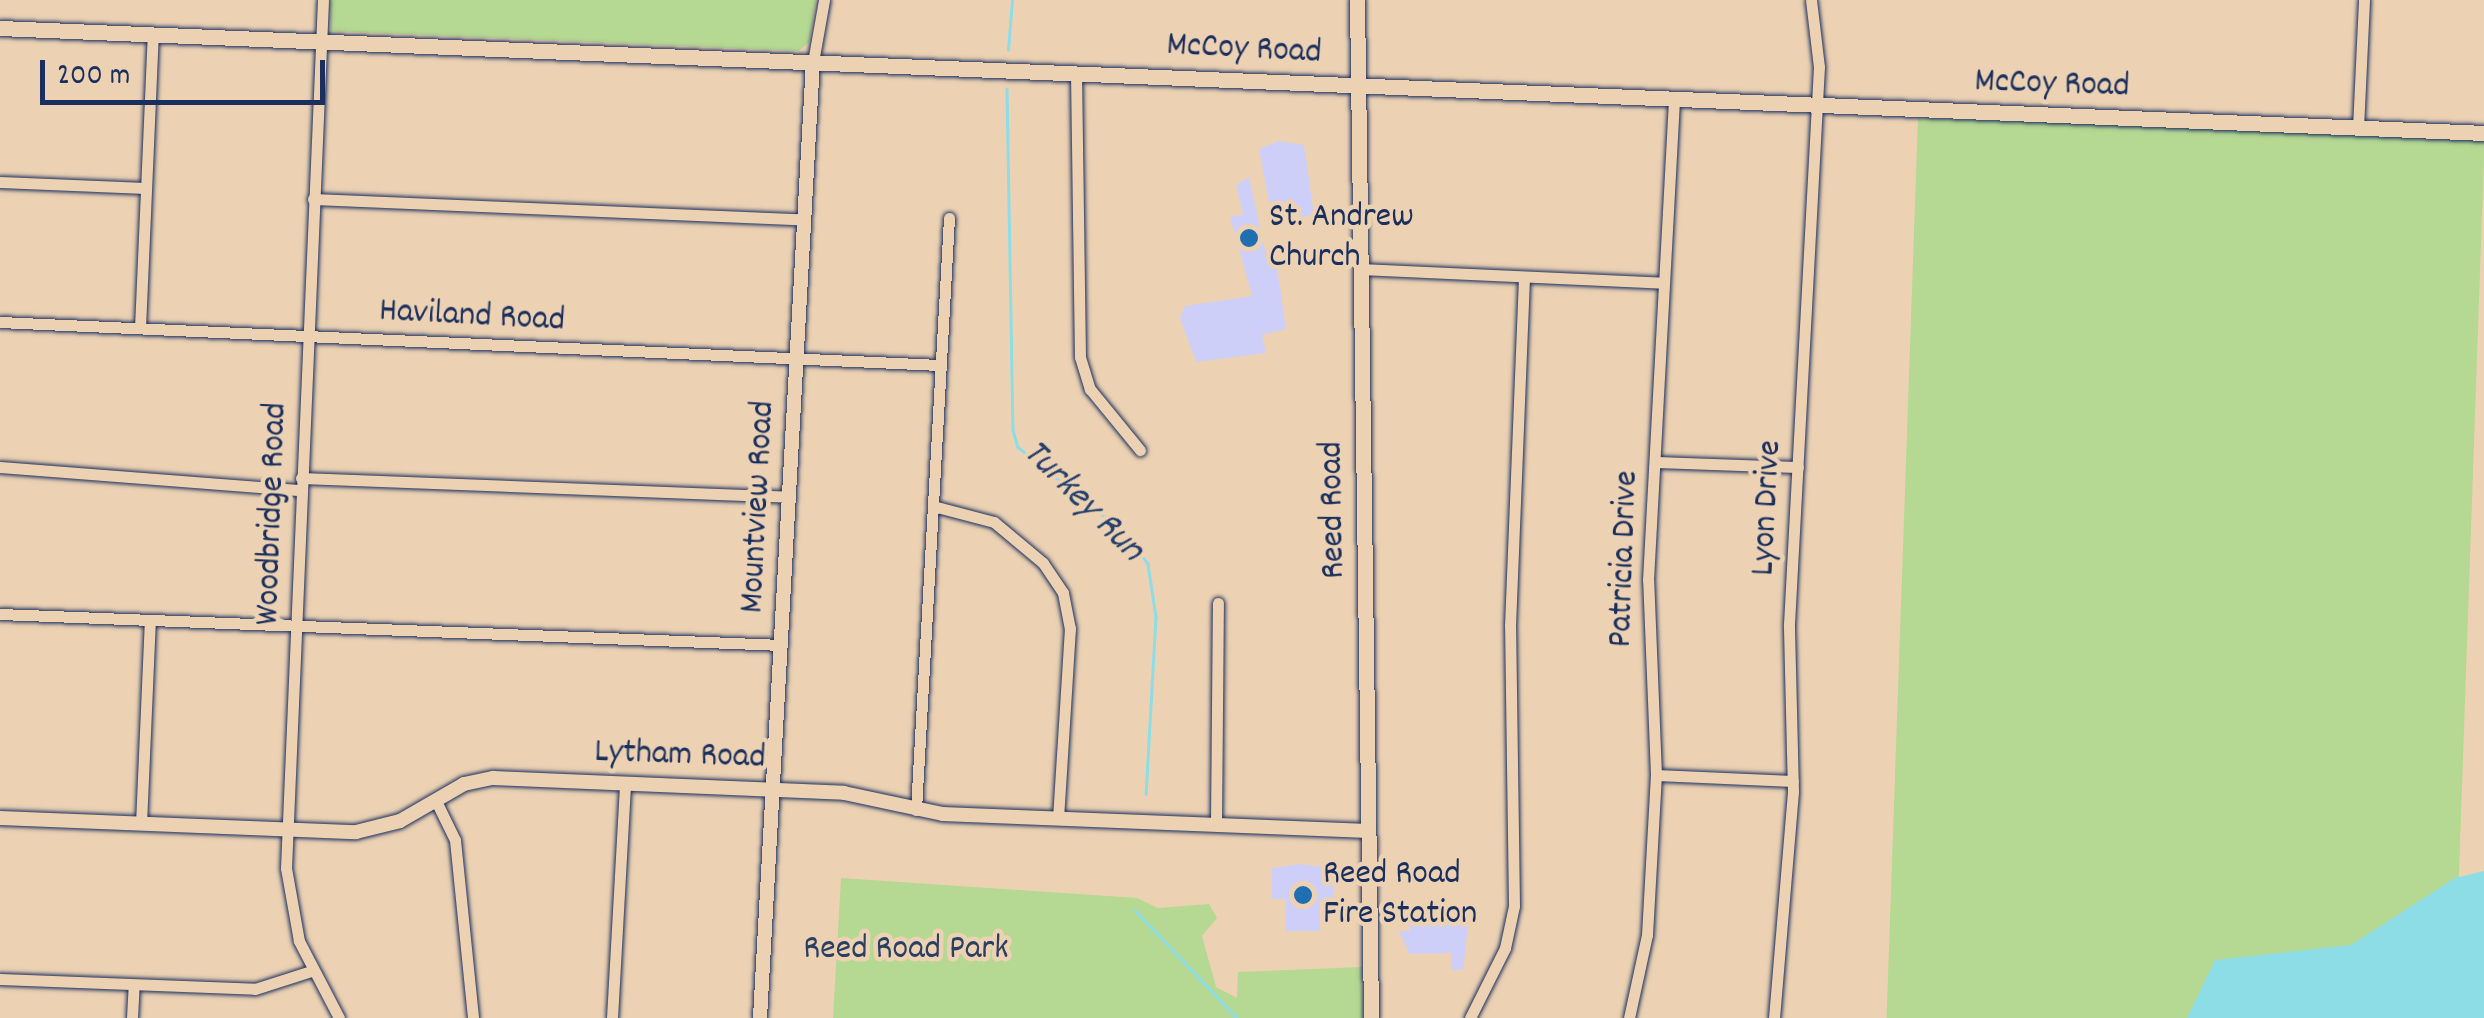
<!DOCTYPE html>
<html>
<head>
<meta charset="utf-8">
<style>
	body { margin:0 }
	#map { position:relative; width:2484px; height:1018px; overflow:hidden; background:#ecd2b3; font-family:Dekko,sans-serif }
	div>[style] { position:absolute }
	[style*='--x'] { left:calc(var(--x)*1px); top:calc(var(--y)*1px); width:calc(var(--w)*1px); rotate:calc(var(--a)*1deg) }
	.green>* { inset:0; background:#b5d892; transform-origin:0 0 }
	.water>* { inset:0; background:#8cdde6 }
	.stream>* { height:2.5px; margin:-1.25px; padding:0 1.25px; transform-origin:1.25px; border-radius:1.25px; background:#8cdde6 }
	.building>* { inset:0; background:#cecff8 }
	.roads { filter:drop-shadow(0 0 2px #1b2f5e) drop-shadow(0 0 2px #1b2f5e) }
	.minor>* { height:11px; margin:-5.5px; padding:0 5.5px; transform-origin:5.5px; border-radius:5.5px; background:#ecd2b3 }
	.tertiary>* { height:14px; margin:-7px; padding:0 7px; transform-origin:7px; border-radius:7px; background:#ecd2b3 }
	.secondary>* { height:15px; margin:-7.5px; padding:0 7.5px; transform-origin:7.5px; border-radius:7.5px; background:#ecd2b3 }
	.dots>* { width:28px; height:28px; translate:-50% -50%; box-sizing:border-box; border:5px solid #ecd2b3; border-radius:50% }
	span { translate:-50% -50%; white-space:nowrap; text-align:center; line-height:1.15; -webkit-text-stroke:9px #ecd2b3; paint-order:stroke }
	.street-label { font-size:35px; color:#1b2f5e }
	.poi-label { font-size:35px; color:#1b2f5e }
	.left { translate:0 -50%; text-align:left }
	.park-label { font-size:35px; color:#2a4063 }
	.water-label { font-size:38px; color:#26406c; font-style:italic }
	.scale { position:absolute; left:40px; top:60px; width:285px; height:45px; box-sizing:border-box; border:5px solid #1b2f5e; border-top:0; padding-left:12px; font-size:30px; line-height:35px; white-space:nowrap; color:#1b2f5e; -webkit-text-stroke:8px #ecd2b3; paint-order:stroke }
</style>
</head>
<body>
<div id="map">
	<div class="green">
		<div style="clip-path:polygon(330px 0,816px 0,809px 42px,799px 51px,331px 31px)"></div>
		<div style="left:1918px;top:118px;width:567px;height:901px;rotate:2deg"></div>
		<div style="clip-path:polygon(841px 878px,1137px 898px,1158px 908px,1209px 904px,1217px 918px,1202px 936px,1216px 987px,1237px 998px,1238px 972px,1362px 967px,1363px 1018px,833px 1018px)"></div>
	</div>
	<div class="water">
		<div style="clip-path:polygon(2484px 871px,2484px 1018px,2187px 1018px,2215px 960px,2351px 945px,2455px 878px)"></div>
	</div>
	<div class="stream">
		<div style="--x:1008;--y:50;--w:50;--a:-85.4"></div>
		<div style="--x:1007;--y:89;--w:341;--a:89"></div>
		<div style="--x:1013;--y:430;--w:18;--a:74"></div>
		<div style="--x:1018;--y:447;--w:140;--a:38.9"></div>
		<div style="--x:1127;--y:535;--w:36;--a:54"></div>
		<div style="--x:1148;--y:564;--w:54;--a:81.4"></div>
		<div style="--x:1156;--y:617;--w:177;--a:93.2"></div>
		<div style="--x:1135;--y:910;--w:149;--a:46.6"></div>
	</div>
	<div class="building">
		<div style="clip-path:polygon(1278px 141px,1304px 145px,1314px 215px,1273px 223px,1259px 149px)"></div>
		<div style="clip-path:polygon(1249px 177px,1266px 255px,1275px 253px,1286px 329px,1262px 335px,1266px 353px,1196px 362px,1180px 318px,1185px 306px,1252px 296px,1230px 217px,1243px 214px,1236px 185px)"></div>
		<div style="clip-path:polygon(1299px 864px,1333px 868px,1333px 900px,1320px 900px,1320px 931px,1286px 931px,1286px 899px,1272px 899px,1272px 868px)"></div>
		<div style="clip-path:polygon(1410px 921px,1468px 926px,1463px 970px,1451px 970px,1451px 953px,1409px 954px,1399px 931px,1410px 931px)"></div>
	</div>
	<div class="roads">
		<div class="minor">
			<div style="--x:323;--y:0;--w:869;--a:92.44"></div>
			<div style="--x:286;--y:868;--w:74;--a:79.9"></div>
			<div style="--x:299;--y:941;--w:87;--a:62.5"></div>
			<div style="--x:813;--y:62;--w:63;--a:-79.9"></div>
			<div style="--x:1076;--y:72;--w:285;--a:89.2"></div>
			<div style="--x:1080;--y:357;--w:34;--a:73"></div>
			<div style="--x:1090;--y:389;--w:79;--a:50.7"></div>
			<div style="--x:2358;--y:128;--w:128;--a:-87.3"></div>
			<div style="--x:0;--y:182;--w:146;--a:2.4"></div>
			<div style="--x:313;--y:199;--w:492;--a:2.4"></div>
			<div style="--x:1360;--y:269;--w:304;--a:2.6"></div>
			<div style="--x:0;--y:322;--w:942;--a:2.62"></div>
			<div style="--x:140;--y:328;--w:294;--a:-87.5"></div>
			<div style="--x:1655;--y:462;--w:143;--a:2"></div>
			<div style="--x:0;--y:467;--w:302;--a:4.4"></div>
			<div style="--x:301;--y:478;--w:489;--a:2.2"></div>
			<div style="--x:933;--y:506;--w:63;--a:14.7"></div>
			<div style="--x:994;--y:522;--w:64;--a:39.9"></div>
			<div style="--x:1043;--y:563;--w:36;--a:56"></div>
			<div style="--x:1063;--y:593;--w:36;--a:79"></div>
			<div style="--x:1070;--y:628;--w:189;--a:93.6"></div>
			<div style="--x:0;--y:614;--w:782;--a:2.27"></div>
			<div style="--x:1656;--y:775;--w:137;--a:2.5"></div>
			<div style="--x:436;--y:801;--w:43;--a:64"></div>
			<div style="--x:455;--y:840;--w:179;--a:84.2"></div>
			<div style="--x:916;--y:810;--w:593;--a:-86.81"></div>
			<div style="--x:141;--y:824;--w:204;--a:-87.5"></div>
			<div style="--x:1216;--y:824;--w:221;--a:-89.5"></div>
			<div style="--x:0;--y:979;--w:255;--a:2.2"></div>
			<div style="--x:255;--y:989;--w:59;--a:-17.8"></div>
			<div style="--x:132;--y:1018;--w:33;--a:-87"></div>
			<div style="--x:612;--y:1018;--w:234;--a:-86.8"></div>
			<div style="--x:1470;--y:1018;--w:78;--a:-63.4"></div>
			<div style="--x:1505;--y:948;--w:43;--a:-77.9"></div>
			<div style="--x:1514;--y:906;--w:280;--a:-90.8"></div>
			<div style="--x:1510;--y:626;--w:349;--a:-87.7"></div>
			<div style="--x:1629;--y:1018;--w:85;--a:-77.8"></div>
			<div style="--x:1647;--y:935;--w:160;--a:-86.8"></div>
			<div style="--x:1656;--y:775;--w:195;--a:-92.3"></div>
			<div style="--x:1648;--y:580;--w:481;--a:-86.9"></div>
			<div style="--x:1774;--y:1018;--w:227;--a:-85.2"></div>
			<div style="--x:1793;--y:792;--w:168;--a:-91.4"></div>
			<div style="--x:1789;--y:624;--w:558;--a:-86.92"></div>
			<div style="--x:1819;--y:67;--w:67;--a:-96.8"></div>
		</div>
		<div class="tertiary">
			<div style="--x:0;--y:818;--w:356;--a:2.3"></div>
			<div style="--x:356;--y:832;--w:45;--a:-14"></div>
			<div style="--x:400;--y:821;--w:74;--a:-30"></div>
			<div style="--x:464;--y:784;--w:30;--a:-12"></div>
			<div style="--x:493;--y:778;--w:351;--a:2.4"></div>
			<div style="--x:844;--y:793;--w:101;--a:12"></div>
			<div style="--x:943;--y:814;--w:425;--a:2.3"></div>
			<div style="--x:760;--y:1018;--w:957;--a:-86.83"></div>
		</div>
		<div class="secondary">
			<div style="--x:1357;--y:0;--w:1018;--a:89.21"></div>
			<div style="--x:0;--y:28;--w:2486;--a:2.42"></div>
		</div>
	</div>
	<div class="dots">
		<div style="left:1249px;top:238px;background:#1f6fb2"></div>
		<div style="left:1303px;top:895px;background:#1f6fb2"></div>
	</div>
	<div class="street-label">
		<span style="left:1244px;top:50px;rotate:3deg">McCoy Road</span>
		<span style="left:2052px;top:85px;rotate:2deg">McCoy Road</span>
		<span style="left:472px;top:317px;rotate:3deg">Haviland Road</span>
		<span style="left:759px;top:507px;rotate:-87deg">Mountview Road</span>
		<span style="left:1768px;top:508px;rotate:-87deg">Lyon Drive</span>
		<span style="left:1334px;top:510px;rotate:-91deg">Reed Road</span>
		<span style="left:273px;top:514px;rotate:-88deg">Woodbridge Road</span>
		<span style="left:1625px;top:559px;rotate:-88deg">Patricia Drive</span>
		<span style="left:680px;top:756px;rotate:2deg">Lytham Road</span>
	</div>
	<div class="poi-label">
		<span class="left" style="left:1269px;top:238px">St. Andrew<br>Church</span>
		<span class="left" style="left:1323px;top:895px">Reed Road<br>Fire Station</span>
	</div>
	<div class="park-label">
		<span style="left:906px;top:950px">Reed Road Park</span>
	</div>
	<div class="water-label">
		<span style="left:1082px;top:502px;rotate:45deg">Turkey Run</span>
	</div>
	<div class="scale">200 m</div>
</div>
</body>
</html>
